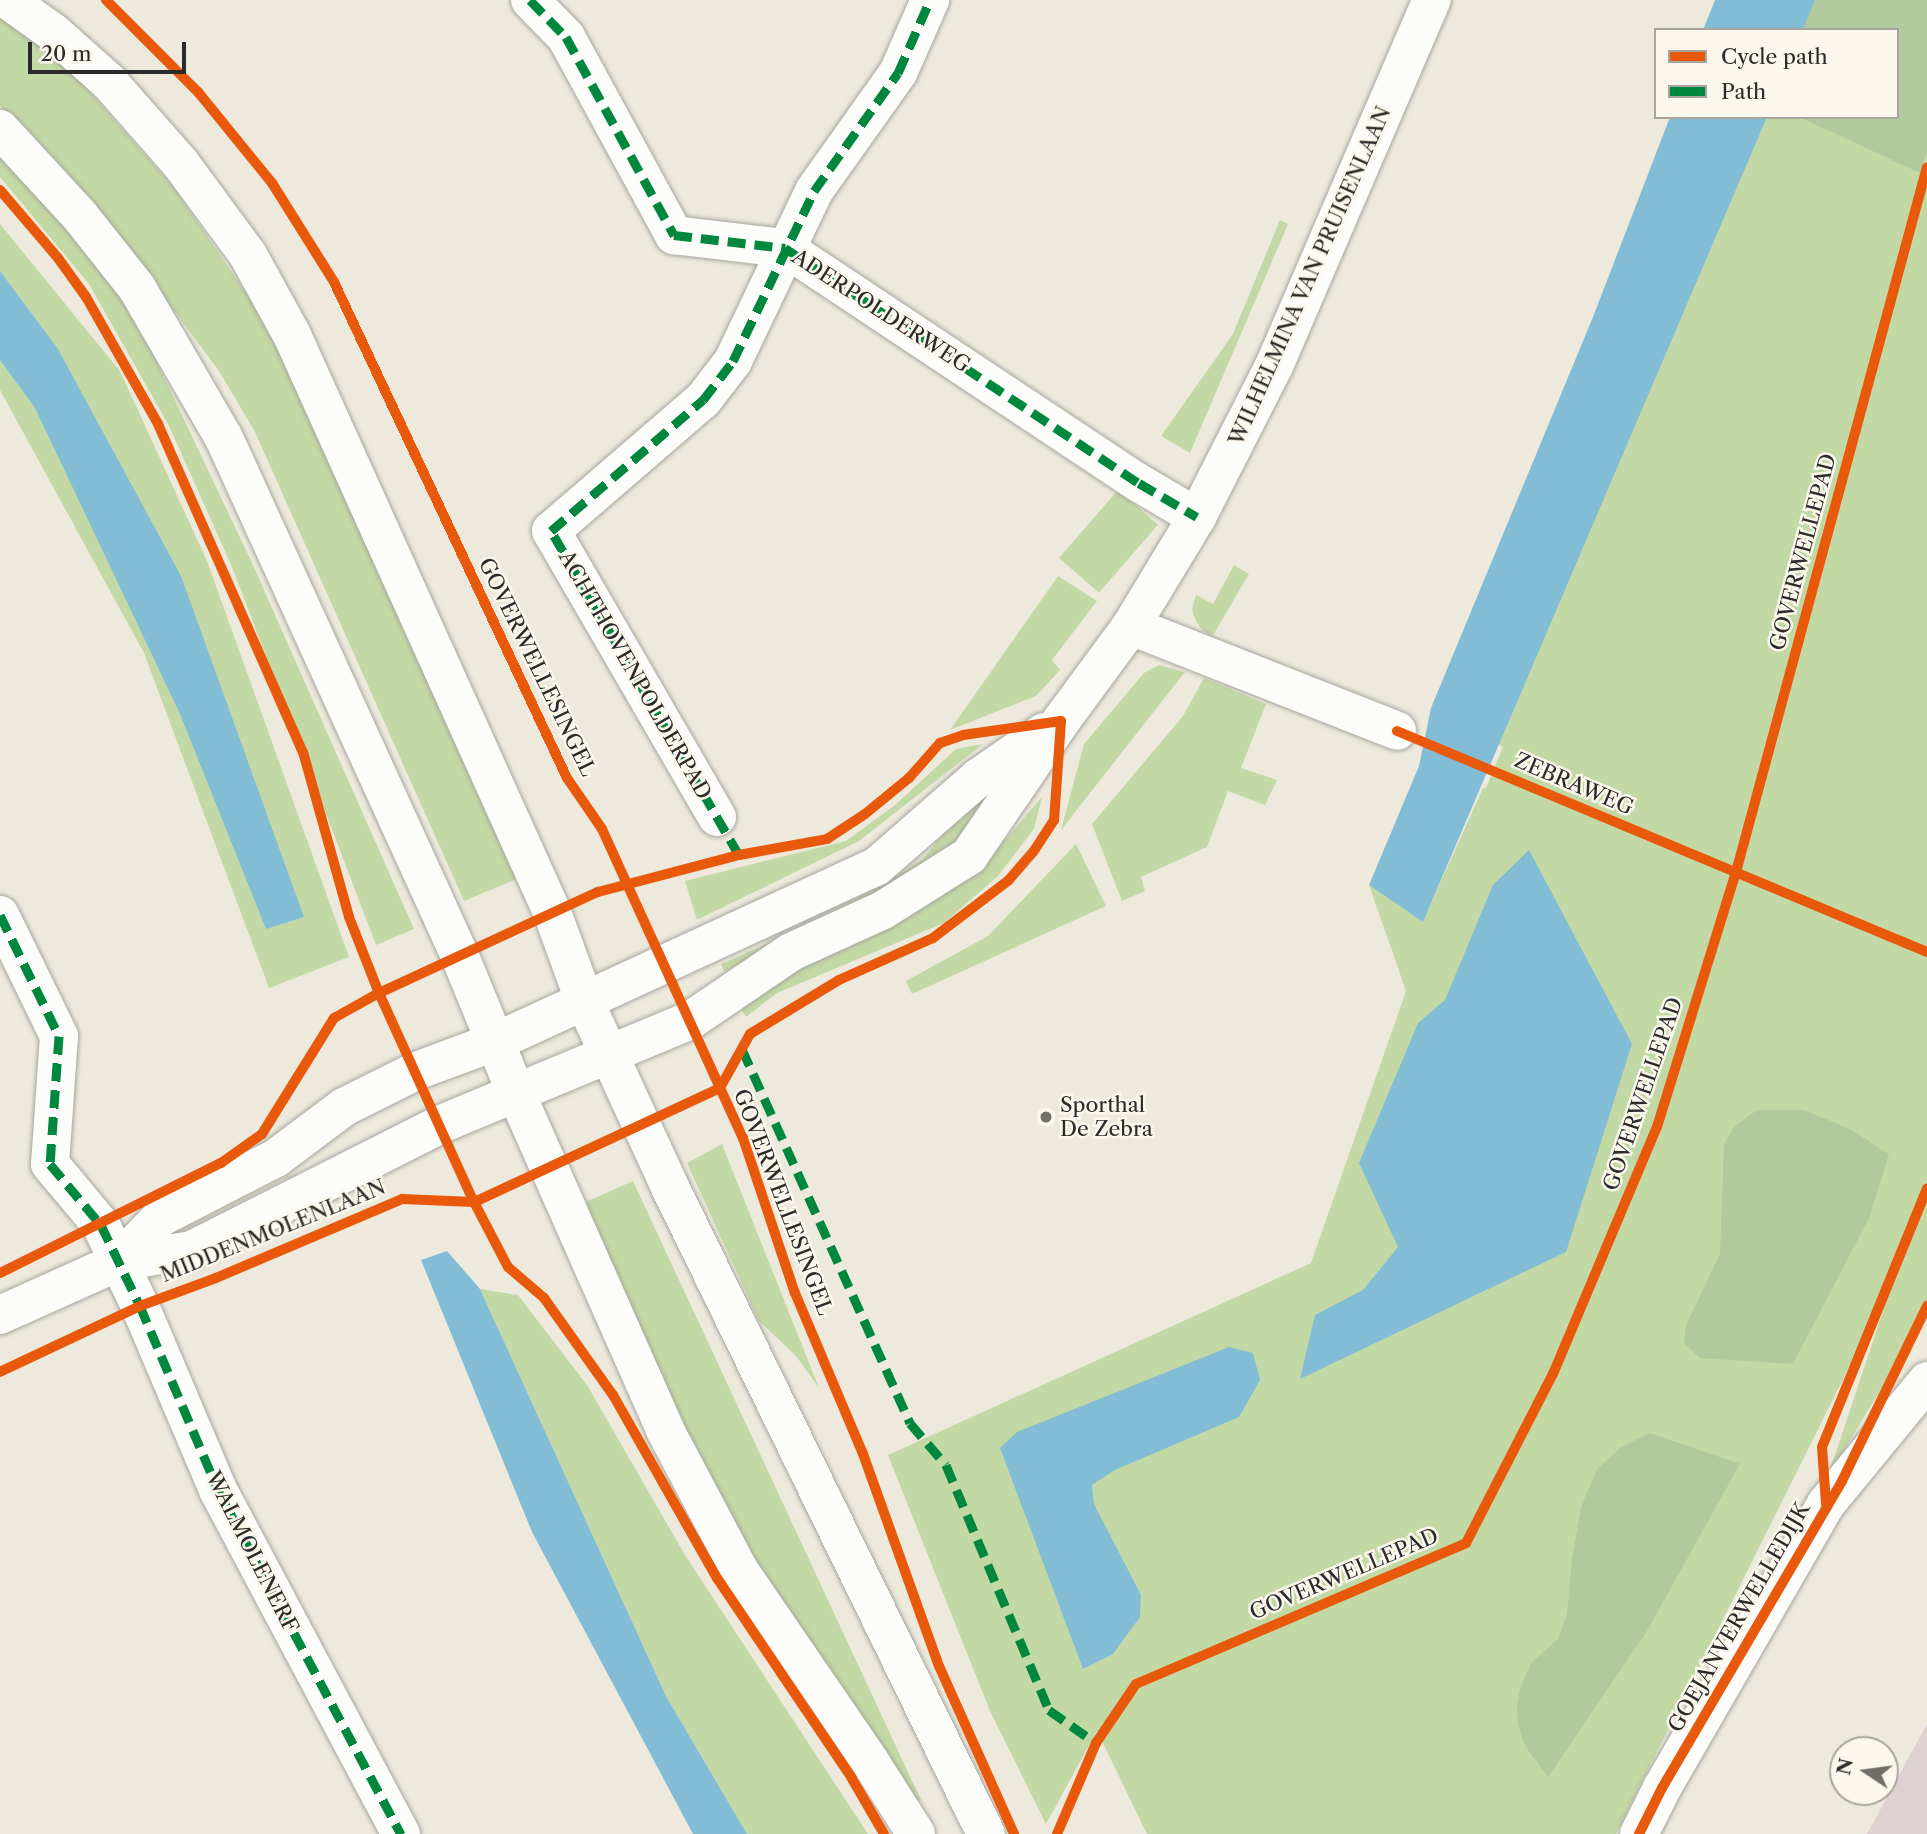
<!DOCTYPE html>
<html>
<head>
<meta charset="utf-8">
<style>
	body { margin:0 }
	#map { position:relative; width:1927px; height:1834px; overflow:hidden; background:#edeadd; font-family:"Libre Caslon Text",serif }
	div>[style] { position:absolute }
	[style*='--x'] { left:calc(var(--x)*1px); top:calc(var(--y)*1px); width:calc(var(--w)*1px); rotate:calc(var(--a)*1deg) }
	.industrial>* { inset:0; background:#ded1d1 }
	.green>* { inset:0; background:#c3d9a5; transform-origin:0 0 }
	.forest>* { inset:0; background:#b1ca9d }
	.water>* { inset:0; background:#83bdd5 }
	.roads { filter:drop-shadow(0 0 2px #a7a59e) drop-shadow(0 0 2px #a7a59e) }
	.minor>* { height:38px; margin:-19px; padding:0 19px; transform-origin:19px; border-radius:19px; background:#fcfcfa }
	.tertiary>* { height:38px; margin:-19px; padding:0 19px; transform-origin:19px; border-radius:19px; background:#fcfcfa }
	.secondary>* { height:38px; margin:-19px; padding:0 19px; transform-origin:19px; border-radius:19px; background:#fcfcfa }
	.quiet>* { height:9px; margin-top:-4.5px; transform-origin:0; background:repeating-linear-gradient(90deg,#00873e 0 18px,transparent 0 27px) }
	.cycleway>* { height:10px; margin:-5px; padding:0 5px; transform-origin:5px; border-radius:5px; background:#e8590c }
	.dots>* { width:19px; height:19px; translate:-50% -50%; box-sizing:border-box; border:4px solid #fbf7ec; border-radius:50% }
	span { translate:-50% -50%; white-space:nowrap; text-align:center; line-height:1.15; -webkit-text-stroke:5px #fbf7ec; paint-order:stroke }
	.street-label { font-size:21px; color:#2b2b2b }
	.poi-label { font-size:21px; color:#2b2b2b }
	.left { translate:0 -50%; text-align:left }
	.legend { position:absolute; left:1654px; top:28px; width:245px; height:91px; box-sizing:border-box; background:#fbf7ec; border:2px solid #a8a59f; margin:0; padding:9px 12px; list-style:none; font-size:21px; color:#2b2b2b }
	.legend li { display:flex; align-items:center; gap:14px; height:35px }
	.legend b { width:35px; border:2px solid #a8a59f }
	.north { position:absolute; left:1829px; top:1736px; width:70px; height:70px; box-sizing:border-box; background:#fbf7ec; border:2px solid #a8a59f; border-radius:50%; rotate:283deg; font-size:19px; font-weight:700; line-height:28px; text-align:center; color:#2b2b2b }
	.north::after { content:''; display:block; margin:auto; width:24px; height:32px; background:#6f6e69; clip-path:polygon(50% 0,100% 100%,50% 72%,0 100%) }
	.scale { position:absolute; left:28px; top:42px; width:158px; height:32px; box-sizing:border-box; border:4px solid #2b2b2b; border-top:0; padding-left:9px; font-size:21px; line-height:24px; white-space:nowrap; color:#2b2b2b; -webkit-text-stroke:5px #fbf7ec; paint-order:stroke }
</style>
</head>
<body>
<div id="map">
	<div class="industrial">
		<div style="clip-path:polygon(1927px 1724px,1927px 1834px,1867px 1834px)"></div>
	</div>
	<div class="green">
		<div style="clip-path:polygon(1814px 0,1927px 0,1927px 1300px,1897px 1363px,1828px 1476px,1895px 1275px,1616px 1834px,1147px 1834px,1097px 1731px,1046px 1824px,990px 1711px,888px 1455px,1311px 1263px,1406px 991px,1369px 885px,1423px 921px,1483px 788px,1486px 788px,1503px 747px,1497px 744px,1765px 117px,1897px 117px,1897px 30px,1802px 30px)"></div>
		<div style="clip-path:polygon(0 14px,59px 57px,174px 188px,264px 319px,524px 876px,464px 901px,255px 432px,219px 371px,91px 199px,24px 126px,0 106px)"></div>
		<div style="clip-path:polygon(0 149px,97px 259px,143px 333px,253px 565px,414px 929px,376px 945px,232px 567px,169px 426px,89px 284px,0 177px)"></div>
		<div style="clip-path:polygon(1280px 220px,1288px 224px,1190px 453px,1161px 436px,1233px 334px)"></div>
		<div style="clip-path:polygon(0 224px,120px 371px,207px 561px,349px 957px,269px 988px,144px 653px,0 390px)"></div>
		<div style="left:1118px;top:490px;width:53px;height:90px;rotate:41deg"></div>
		<div style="clip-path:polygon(1234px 565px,1249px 574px,1212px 637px,1201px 629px,1195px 619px,1192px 609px,1196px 595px,1213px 604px)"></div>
		<div style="clip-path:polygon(1058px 576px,1097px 601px,1052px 660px,1060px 670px,1036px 696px,950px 730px)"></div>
		<div style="clip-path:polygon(1159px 665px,1185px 672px,1061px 830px,1084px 744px,1144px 673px)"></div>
		<div style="clip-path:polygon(1204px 678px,1266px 704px,1241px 768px,1277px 780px,1265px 805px,1228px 791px,1207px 847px,1141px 877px,1145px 891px,1122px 901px,1092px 824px,1183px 716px)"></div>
		<div style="clip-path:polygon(1047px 733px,953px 848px,842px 915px,724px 971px,721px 964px,802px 928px,883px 886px,923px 859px,970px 800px)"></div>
		<div style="clip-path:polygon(983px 744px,859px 841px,697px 920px,685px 881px,846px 841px,895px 805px,956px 749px)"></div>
		<div style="clip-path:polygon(1042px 797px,1034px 829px,998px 876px,944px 923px,777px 993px,746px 1017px,736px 1000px,937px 899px,987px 861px)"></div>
		<div style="clip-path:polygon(1076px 844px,1106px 906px,912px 994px,906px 981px,988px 936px)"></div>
		<div style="clip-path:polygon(722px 1144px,819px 1388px,796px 1356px,759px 1321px,687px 1163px)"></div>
		<div style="clip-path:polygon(633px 1181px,921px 1800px,913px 1804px,746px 1553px,704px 1481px,579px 1205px)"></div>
		<div style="clip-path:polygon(480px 1289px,518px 1295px,587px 1385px,685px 1555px,868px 1834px,747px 1834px,666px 1696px)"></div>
	</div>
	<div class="forest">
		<div style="clip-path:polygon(1815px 0,1927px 0,1927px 150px,1920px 173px,1799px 117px,1897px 117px,1897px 30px,1803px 30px)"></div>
		<div style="clip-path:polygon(1757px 1110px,1804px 1110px,1850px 1129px,1889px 1154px,1869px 1218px,1793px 1364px,1700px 1358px,1684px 1343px,1686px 1325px,1720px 1254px,1724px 1144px,1735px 1126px)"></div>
		<div style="clip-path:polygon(1650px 1433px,1740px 1464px,1647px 1631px,1548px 1777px,1525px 1746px,1518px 1725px,1517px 1705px,1520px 1688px,1532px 1662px,1558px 1639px,1567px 1614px,1572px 1559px,1581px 1507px,1597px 1469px,1621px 1447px)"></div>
	</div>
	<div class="water">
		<div style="clip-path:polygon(1715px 0,1815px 0,1803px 30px,1703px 30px)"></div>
		<div style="clip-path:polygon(1670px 117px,1767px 117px,1423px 922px,1369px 885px,1419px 766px,1431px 708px,1593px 317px)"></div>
		<div style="clip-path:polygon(0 271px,58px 349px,181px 576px,304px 917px,266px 929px,180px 714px,35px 408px,0 360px)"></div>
		<div style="clip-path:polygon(1529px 850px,1632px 1044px,1566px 1252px,1300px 1379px,1315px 1315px,1363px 1290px,1398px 1247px,1359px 1163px,1418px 1023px,1445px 1000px,1493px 885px)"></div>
		<div style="clip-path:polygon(447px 1251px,480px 1289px,666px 1696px,747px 1834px,693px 1834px,532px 1532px,421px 1260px)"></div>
		<div style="clip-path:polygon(1229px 1347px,1253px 1353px,1260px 1380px,1239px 1417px,1115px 1470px,1092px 1485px,1094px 1504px,1141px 1595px,1140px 1617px,1113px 1654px,1083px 1669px,1000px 1448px,1017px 1432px)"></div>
	</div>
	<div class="roads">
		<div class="minor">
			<div style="--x:530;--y:0;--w:52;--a:45.8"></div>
			<div style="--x:566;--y:37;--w:226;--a:61.4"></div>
			<div style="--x:674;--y:235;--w:112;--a:6.7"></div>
			<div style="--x:785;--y:248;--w:425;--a:33.6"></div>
			<div style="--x:1139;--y:483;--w:67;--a:30.4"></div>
			<div style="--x:1131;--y:626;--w:286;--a:21.5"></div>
			<div style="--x:717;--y:817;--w:331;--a:-120.1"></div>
			<div style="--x:551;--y:531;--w:201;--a:-40.8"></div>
			<div style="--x:703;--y:400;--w:49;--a:-52.4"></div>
			<div style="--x:733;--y:361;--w:188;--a:-64.5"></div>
			<div style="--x:814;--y:191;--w:145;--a:-54.6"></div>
			<div style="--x:898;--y:73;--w:80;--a:-66.3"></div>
			<div style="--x:0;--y:915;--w:135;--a:64"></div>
			<div style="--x:59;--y:1036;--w:128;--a:94"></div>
			<div style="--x:50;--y:1164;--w:80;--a:50.1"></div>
			<div style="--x:101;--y:1225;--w:90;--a:64.3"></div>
			<div style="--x:140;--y:1306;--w:200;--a:67"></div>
			<div style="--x:218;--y:1490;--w:390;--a:62"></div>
			<div style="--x:1639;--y:1834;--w:51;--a:-63.4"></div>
			<div style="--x:1662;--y:1788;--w:328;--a:-60"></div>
			<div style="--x:1826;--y:1504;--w:159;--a:-50.6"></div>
		</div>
		<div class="tertiary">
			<div style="--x:118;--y:1262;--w:62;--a:-46.3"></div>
			<div style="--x:161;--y:1217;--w:129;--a:-27.2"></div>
			<div style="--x:276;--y:1158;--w:85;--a:-36.9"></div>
			<div style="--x:344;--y:1107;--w:80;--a:-26.6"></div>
			<div style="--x:416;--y:1071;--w:86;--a:-20.3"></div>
			<div style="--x:497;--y:1041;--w:417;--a:-24.7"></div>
			<div style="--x:876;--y:867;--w:137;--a:-41.1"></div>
			<div style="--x:979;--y:777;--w:79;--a:-34.7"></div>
			<div style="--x:0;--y:1315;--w:129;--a:-24.2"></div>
			<div style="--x:118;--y:1262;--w:75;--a:-9.2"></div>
			<div style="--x:192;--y:1250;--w:277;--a:-26.8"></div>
			<div style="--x:439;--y:1125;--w:273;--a:-22.6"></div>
			<div style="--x:691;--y:1020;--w:121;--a:-34.2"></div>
			<div style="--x:791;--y:952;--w:101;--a:-24.5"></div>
			<div style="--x:883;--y:910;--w:102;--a:-32.1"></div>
			<div style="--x:969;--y:856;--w:163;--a:-55.7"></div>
			<div style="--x:1061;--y:721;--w:118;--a:-53.6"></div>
			<div style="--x:1131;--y:626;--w:127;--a:-58.8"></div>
			<div style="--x:1197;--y:517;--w:169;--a:-63"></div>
			<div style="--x:1274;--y:366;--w:399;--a:-66.7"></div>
		</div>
		<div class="secondary">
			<div style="--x:8;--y:0;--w:57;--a:35.7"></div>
			<div style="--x:54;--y:33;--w:74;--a:41.7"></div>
			<div style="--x:109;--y:82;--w:109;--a:48.7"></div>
			<div style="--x:181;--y:164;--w:113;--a:53.6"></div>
			<div style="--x:248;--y:255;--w:91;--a:61.2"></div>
			<div style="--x:292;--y:335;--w:633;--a:65.74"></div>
			<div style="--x:552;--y:912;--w:94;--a:70"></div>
			<div style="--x:584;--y:1000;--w:204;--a:65.3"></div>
			<div style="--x:669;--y:1185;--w:722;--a:63.97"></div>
			<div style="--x:0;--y:129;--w:118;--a:47.4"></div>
			<div style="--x:80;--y:216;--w:92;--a:51.6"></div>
			<div style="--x:137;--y:288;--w:173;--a:59.9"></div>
			<div style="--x:224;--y:438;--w:567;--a:65.51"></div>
			<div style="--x:459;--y:954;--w:150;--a:67.7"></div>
			<div style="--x:516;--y:1093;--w:368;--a:66.1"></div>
			<div style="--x:665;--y:1430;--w:158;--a:62.1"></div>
			<div style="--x:739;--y:1570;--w:234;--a:55.6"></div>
			<div style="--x:871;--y:1763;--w:84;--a:57.6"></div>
		</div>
	</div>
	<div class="quiet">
		<div style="--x:530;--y:0;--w:52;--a:45.8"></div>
		<div style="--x:566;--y:37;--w:226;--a:61.4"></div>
		<div style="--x:674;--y:235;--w:112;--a:6.7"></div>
		<div style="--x:785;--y:248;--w:425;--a:33.6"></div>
		<div style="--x:1139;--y:483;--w:67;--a:30.4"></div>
		<div style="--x:739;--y:855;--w:375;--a:-120.1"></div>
		<div style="--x:551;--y:531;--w:201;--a:-40.8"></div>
		<div style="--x:703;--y:400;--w:49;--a:-52.4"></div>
		<div style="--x:733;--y:361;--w:188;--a:-64.5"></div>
		<div style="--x:814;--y:191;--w:145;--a:-54.6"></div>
		<div style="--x:898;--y:73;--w:80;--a:-66.3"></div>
		<div style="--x:0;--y:915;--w:135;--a:64"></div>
		<div style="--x:59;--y:1036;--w:128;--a:94"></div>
		<div style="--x:50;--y:1164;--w:80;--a:50.1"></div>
		<div style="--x:101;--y:1225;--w:90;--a:64.3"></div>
		<div style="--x:140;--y:1306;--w:200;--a:67"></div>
		<div style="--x:218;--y:1490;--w:390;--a:62"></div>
		<div style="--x:742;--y:1049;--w:410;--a:65.8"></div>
		<div style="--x:910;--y:1423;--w:55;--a:49.4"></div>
		<div style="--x:946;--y:1465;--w:266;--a:67.2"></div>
		<div style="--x:1049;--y:1710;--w:57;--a:35.1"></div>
	</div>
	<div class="cycleway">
		<div style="--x:106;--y:0;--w:130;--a:45"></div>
		<div style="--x:198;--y:92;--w:117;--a:50.9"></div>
		<div style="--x:272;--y:183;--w:117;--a:57.9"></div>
		<div style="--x:334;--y:282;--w:548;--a:64.84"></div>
		<div style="--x:567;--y:778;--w:62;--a:55.5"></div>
		<div style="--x:602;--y:829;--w:340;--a:65.5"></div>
		<div style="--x:743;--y:1138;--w:163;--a:71.5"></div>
		<div style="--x:795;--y:1293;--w:175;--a:67.1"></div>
		<div style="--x:863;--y:1454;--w:225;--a:70.3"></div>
		<div style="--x:939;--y:1666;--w:184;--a:65.9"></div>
		<div style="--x:0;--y:190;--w:89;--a:49.5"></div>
		<div style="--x:58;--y:258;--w:48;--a:54.3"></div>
		<div style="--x:86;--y:297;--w:146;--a:60.4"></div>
		<div style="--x:158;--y:424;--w:359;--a:66.2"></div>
		<div style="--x:303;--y:752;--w:171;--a:74.4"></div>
		<div style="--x:349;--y:917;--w:82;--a:68.5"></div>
		<div style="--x:379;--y:993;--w:230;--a:65.6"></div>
		<div style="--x:474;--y:1202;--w:73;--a:62.4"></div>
		<div style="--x:508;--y:1267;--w:48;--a:40.7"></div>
		<div style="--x:544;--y:1298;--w:119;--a:54.6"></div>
		<div style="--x:613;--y:1395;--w:210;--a:60.4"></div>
		<div style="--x:717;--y:1578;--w:240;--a:56"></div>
		<div style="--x:851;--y:1777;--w:66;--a:59.9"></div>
		<div style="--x:1397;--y:731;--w:574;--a:22.64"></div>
		<div style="--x:0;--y:1273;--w:247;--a:-26.5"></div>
		<div style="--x:221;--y:1163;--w:50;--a:-35.3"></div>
		<div style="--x:262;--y:1134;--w:137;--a:-58.2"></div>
		<div style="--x:334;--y:1018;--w:51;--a:-29.1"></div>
		<div style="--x:379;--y:993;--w:241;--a:-24.8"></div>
		<div style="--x:598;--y:892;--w:146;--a:-14.7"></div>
		<div style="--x:739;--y:855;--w:89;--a:-10.3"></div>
		<div style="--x:827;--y:839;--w:45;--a:-33.3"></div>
		<div style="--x:865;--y:814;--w:57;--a:-39.3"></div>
		<div style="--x:909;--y:778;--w:47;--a:-48.5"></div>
		<div style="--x:940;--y:743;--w:24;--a:-19"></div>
		<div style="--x:963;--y:735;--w:99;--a:-8.1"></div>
		<div style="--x:1061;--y:721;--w:99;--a:94"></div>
		<div style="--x:1054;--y:820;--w:38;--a:123"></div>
		<div style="--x:1033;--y:852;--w:37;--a:131"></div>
		<div style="--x:1009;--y:880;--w:96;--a:142.7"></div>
		<div style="--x:933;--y:938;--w:103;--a:155.9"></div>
		<div style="--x:839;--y:980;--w:104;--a:148.8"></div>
		<div style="--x:750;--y:1034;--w:62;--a:119.1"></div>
		<div style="--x:720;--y:1088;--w:271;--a:155.1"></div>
		<div style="--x:474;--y:1202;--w:72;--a:-177.6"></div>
		<div style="--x:402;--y:1199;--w:202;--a:157"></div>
		<div style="--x:216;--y:1278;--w:81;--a:159.8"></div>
		<div style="--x:140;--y:1306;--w:155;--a:154.8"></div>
		<div style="--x:1826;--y:1504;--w:57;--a:-94"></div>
		<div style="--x:1822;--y:1447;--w:279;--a:-67.9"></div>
		<div style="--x:1057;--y:1834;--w:99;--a:-66.8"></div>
		<div style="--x:1096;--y:1743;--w:71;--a:-55.9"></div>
		<div style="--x:1136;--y:1684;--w:359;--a:-23.1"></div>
		<div style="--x:1466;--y:1543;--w:190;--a:-62.8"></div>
		<div style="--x:1553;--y:1374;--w:268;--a:-67.2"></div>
		<div style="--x:1657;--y:1127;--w:267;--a:-72.8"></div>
		<div style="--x:1736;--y:872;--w:730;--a:-74.84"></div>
		<div style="--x:1639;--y:1834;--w:51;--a:-63.4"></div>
		<div style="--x:1662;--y:1788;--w:356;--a:-59.6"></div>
		<div style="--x:1842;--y:1481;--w:195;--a:-64.1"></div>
	</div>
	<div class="dots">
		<div style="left:1046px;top:1117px;background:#6f6e69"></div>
	</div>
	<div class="street-label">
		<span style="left:1310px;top:276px;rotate:-66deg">WILHELMINA VAN PRUISENLAAN</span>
		<span style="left:881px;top:311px;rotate:33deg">ADERPOLDERWEG</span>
		<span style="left:1803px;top:552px;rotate:-75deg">GOVERWELLEPAD</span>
		<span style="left:537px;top:667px;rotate:64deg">GOVERWELLESINGEL</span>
		<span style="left:635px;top:675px;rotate:60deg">ACHTHOVENPOLDERPAD</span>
		<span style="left:1574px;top:784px;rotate:23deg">ZEBRAWEG</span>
		<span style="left:1643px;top:1094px;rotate:-71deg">GOVERWELLEPAD</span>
		<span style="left:783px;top:1202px;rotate:69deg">GOVERWELLESINGEL</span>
		<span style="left:273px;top:1231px;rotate:-22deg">MIDDENMOLENLAAN</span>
		<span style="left:252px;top:1552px;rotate:63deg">WALMOLENERF</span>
		<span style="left:1344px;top:1574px;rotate:-23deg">GOVERWELLEPAD</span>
		<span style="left:1739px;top:1617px;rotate:-60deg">GOEJANVERWELLEDIJK</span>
	</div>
	<div class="poi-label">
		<span class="left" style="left:1060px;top:1117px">Sporthal<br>De Zebra</span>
	</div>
	<ul class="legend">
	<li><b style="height:9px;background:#e8590c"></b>Cycle path</li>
	<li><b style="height:9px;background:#00873e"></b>Path</li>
	</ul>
	<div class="north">N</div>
	<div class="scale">20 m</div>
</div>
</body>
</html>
